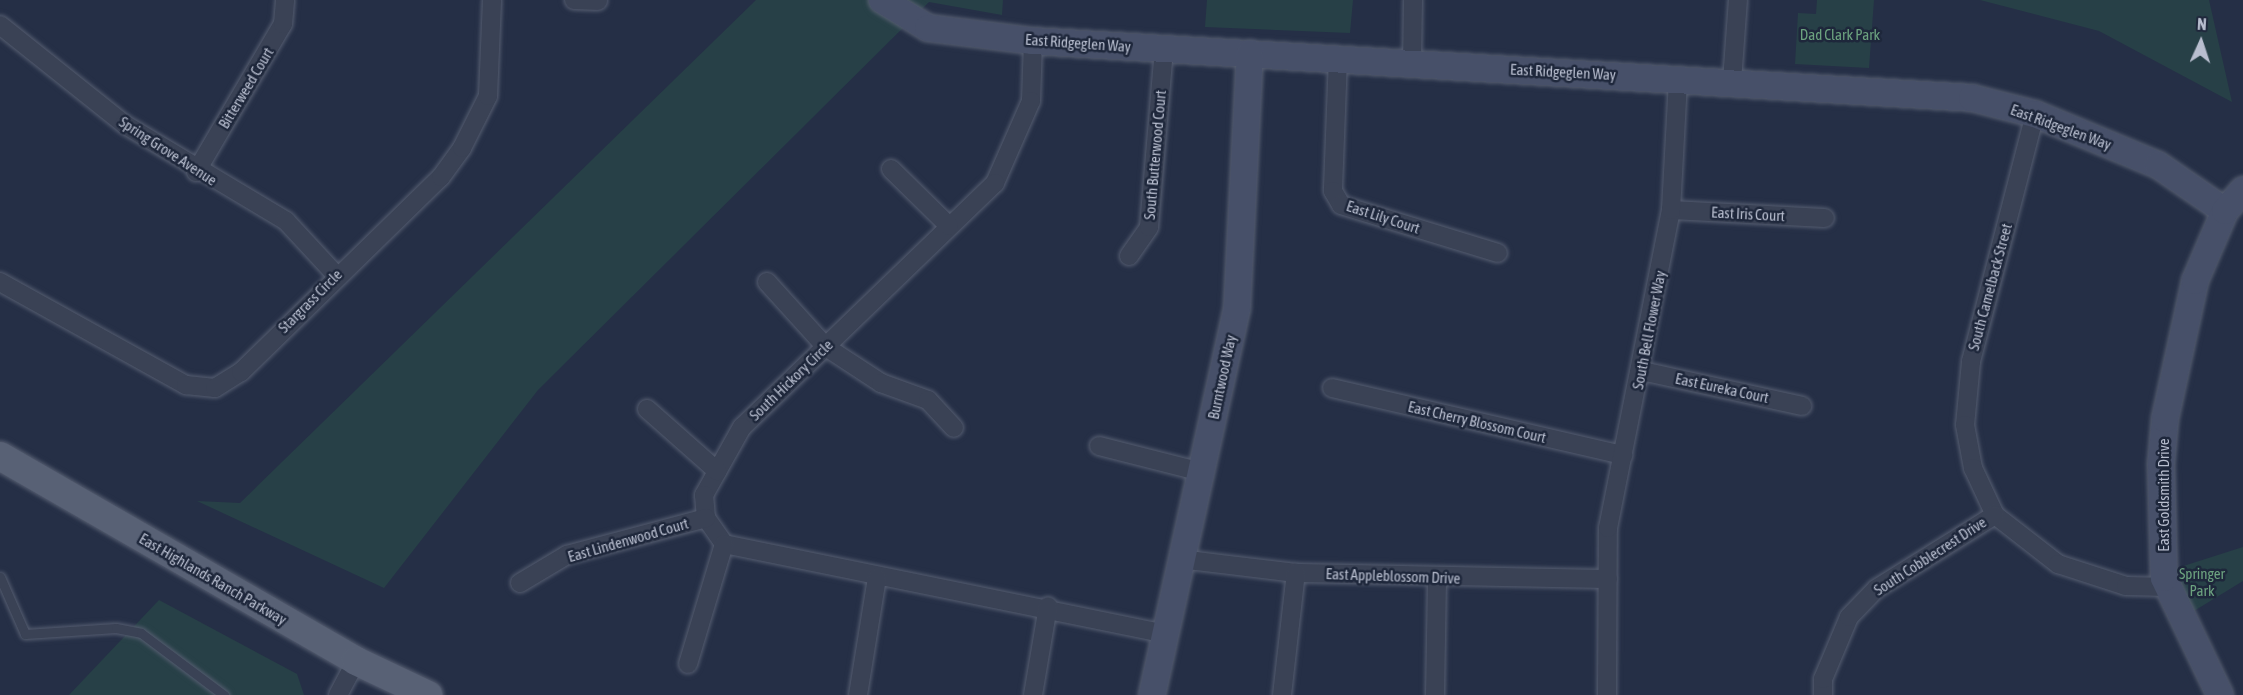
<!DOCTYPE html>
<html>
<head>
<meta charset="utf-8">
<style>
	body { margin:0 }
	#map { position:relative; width:2243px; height:695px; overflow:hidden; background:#252f46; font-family:"Asap Condensed",sans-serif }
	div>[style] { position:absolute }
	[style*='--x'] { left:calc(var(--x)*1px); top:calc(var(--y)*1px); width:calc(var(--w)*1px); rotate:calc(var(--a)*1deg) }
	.green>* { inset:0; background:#274047 }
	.roads { filter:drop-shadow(0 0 2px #555d70) drop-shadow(0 0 2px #555d70) }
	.lane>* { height:9px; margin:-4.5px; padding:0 4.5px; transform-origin:4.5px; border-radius:4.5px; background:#3a4255 }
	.street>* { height:18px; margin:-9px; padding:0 9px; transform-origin:9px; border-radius:9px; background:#3a4255 }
	.secondary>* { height:26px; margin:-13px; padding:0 13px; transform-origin:13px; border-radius:13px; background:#475069 }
	.primary>* { height:28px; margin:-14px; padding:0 14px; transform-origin:14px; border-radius:14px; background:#586175 }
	span { translate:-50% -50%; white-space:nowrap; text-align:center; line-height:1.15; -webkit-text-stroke:5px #1e273b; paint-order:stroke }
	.park-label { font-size:15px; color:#6ca27f }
	.street-label { font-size:15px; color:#b8becf }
	.north { position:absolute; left:2171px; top:12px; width:60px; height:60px; -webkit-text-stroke:4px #1e273b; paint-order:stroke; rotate:3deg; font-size:16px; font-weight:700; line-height:24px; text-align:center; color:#b8becf }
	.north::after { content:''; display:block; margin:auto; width:21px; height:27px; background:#b8becf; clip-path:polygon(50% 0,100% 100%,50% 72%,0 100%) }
</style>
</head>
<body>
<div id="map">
	<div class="green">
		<div style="clip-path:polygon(756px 0,1003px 0,1002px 15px,929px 2px,538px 390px,384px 588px,197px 501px,240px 503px)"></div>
		<div style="clip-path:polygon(1207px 0,1353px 0,1350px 33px,1205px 27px)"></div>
		<div style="clip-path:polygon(1817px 0,1874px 0,1869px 68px,1795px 64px,1798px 13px,1816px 14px)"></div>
		<div style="clip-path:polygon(1980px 0,2209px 0,2232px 102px,2099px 31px)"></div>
		<div style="clip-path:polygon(2243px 547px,2243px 581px,2194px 611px,2174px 569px)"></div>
		<div style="clip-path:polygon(159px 600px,297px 674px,304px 695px,69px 695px)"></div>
	</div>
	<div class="roads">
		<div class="lane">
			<div style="--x:0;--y:577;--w:62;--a:66.3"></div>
			<div style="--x:25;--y:634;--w:91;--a:-3.8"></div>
			<div style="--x:116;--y:628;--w:25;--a:11"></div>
			<div style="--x:141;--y:633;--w:104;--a:36.8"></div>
		</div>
		<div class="street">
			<div style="--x:574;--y:0;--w:24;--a:2"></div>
			<div style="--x:0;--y:25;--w:159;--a:38.6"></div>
			<div style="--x:124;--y:124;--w:189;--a:30.9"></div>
			<div style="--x:286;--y:221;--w:74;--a:47.2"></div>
			<div style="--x:1033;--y:41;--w:60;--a:91.9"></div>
			<div style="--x:1031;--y:101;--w:90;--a:113.7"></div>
			<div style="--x:995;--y:183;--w:351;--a:136"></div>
			<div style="--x:742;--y:427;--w:78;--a:119.2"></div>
			<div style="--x:704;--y:495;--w:23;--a:85"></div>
			<div style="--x:706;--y:518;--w:32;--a:55"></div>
			<div style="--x:724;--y:544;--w:450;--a:11.5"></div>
			<div style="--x:1338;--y:58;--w:133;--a:92.2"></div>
			<div style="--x:1333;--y:191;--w:16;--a:60"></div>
			<div style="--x:1341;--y:205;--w:164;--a:17"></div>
			<div style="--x:1412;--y:63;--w:63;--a:-89.1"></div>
			<div style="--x:1732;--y:81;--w:81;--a:-85.8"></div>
			<div style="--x:2035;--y:114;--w:256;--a:104.5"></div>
			<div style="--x:1971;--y:362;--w:63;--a:95.4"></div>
			<div style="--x:1965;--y:425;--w:44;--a:79.5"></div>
			<div style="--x:1973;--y:468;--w:52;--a:64.9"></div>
			<div style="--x:1995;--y:515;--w:80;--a:37.9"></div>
			<div style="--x:2058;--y:564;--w:71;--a:17.9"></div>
			<div style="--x:2126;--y:586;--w:42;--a:1.4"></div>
			<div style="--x:891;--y:169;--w:81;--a:44.5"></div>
			<div style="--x:196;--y:172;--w:172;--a:-59.6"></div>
			<div style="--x:283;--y:24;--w:24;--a:-85"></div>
			<div style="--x:1671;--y:210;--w:154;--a:3"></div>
			<div style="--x:1129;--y:256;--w:35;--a:-55"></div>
			<div style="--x:1149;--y:227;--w:180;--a:-85.2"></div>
			<div style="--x:0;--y:282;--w:213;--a:29"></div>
			<div style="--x:186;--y:385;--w:29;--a:6"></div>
			<div style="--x:215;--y:388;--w:31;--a:-32"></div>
			<div style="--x:241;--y:372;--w:279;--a:-44.3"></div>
			<div style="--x:441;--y:177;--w:36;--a:-54"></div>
			<div style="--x:462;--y:148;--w:58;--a:-63.4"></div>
			<div style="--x:488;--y:96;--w:96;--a:-87.6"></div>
			<div style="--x:767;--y:282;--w:88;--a:47.8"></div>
			<div style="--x:826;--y:347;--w:66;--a:33.2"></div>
			<div style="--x:881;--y:383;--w:50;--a:19.9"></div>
			<div style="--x:928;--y:400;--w:38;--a:47"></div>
			<div style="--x:1642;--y:371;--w:164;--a:12.3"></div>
			<div style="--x:1332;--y:388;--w:299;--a:13"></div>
			<div style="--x:647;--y:409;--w:94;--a:41.5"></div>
			<div style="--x:1099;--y:446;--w:106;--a:14.2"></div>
			<div style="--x:1180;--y:559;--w:117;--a:6.9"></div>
			<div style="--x:1296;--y:573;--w:312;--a:1.1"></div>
			<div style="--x:520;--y:583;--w:55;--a:-30.8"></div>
			<div style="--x:567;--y:555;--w:144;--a:-14.9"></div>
			<div style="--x:688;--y:664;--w:125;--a:-73.3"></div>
			<div style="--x:338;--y:695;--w:38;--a:-62"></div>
			<div style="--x:858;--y:695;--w:119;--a:-80.8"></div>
			<div style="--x:1033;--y:695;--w:90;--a:-80.4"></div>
			<div style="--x:1282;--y:695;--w:123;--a:-83.5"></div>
			<div style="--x:1435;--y:695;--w:117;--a:-89"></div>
			<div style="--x:1607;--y:695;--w:167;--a:-89.7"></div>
			<div style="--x:1608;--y:528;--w:324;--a:-78.8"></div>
			<div style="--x:1671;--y:210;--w:131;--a:-86.9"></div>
			<div style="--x:1823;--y:695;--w:16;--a:-90"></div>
			<div style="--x:1823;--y:679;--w:67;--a:-67.2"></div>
			<div style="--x:1849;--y:617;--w:39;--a:-46"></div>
			<div style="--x:1876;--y:589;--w:140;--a:-31.9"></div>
		</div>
		<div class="secondary">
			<div style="--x:882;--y:0;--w:54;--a:31.3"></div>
			<div style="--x:928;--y:28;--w:106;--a:7.1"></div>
			<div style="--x:1033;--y:41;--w:941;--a:3.47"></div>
			<div style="--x:1972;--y:98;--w:65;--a:14.3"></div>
			<div style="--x:2035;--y:114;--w:133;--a:22.5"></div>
			<div style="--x:2158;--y:165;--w:81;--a:34.5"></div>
			<div style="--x:1152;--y:695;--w:396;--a:-77.6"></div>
			<div style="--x:1237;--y:308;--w:255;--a:-87.1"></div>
			<div style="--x:2220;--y:695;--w:130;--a:-115.6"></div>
			<div style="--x:2164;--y:578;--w:114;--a:-91.5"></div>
			<div style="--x:2161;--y:464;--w:45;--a:-84.9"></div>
			<div style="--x:2165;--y:419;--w:141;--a:-77.7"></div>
			<div style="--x:2195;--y:281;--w:76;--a:-66.8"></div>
			<div style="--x:2225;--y:211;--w:28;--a:-49"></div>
		</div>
		<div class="primary">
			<div style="--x:0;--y:456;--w:411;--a:29.9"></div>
			<div style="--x:356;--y:661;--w:80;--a:25.3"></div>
		</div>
	</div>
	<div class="park-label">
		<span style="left:1840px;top:35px">Dad Clark Park</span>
		<span style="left:2202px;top:582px">Springer<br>Park</span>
	</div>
	<div class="street-label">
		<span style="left:1078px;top:43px;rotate:4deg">East Ridgeglen Way</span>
		<span style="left:1563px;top:72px;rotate:3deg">East Ridgeglen Way</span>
		<span style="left:246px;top:88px;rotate:-59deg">Bitterweed Court</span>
		<span style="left:2061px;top:127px;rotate:20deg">East Ridgeglen Way</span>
		<span style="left:168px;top:151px;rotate:33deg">Spring Grove Avenue</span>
		<span style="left:1155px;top:155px;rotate:-85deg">South Butterwood Court</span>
		<span style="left:1748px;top:214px;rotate:3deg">East Iris Court</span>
		<span style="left:1383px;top:217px;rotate:18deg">East Lily Court</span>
		<span style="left:1990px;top:287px;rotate:-75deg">South Camelback Street</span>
		<span style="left:310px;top:301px;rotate:-45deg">Stargrass Circle</span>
		<span style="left:1649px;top:330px;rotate:-79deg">South Bell Flower Way</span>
		<span style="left:1222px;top:377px;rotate:-78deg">Burntwood Way</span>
		<span style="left:791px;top:380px;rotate:-44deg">South Hickory Circle</span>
		<span style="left:1722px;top:388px;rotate:12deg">East Eureka Court</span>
		<span style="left:1477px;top:422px;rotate:13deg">East Cherry Blossom Court</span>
		<span style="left:2164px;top:495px;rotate:-90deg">East Goldsmith Drive</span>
		<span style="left:628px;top:540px;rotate:-16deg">East Lindenwood Court</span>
		<span style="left:1930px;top:556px;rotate:-33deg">South Cobblecrest Drive</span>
		<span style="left:1393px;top:576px;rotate:2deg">East Appleblossom Drive</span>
		<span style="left:213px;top:579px;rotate:30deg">East Highlands Ranch Parkway</span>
	</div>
	<div class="north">N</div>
</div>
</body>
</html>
